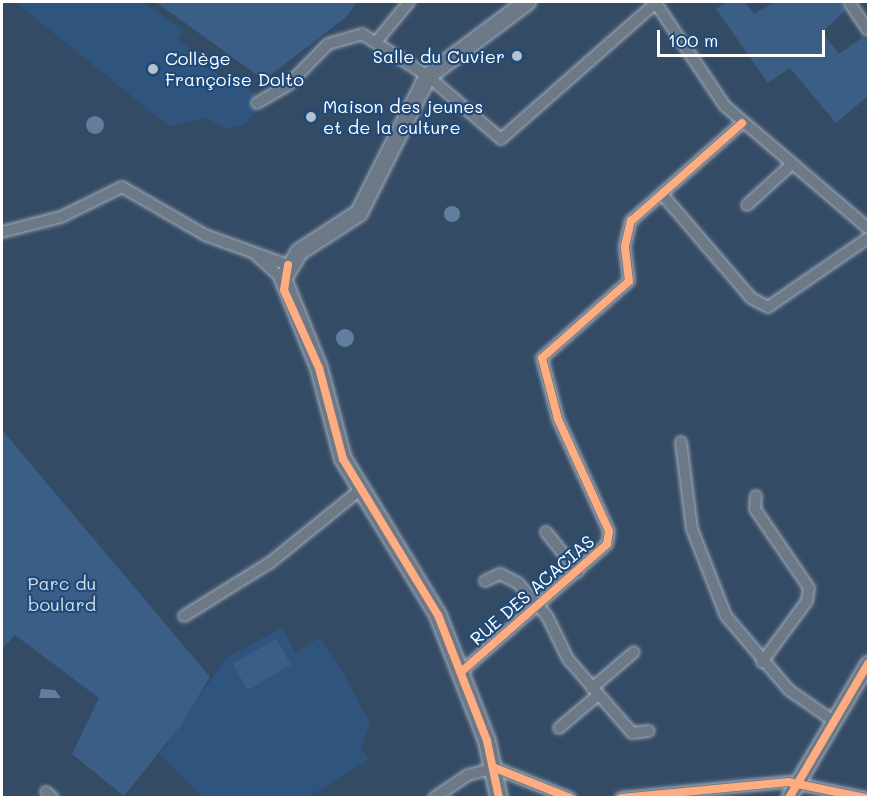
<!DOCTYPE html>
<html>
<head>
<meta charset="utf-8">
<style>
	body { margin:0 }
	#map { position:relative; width:870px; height:799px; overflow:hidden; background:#344b65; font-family:Mali,sans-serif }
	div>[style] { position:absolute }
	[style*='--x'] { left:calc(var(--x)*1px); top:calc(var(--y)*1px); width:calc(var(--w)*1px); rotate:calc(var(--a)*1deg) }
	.built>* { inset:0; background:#2f557f }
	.green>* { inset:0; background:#3b5e86; transform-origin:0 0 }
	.water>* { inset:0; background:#617e9e }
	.round { border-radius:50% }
	.roads { filter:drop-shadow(0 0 2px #a4aeba) drop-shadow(0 0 2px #a4aeba) }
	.minor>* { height:10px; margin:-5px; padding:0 5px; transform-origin:5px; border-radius:5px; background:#6d7986 }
	.tertiary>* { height:14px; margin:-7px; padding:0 7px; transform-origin:7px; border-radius:7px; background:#6d7986 }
	.secondary>* { height:16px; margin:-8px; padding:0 8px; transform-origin:8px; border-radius:8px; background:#6d7986 }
	.cycleway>* { height:8px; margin:-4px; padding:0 4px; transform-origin:4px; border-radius:4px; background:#ffac80 }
	.dots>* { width:16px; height:16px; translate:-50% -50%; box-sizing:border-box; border:3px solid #1f4a7a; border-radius:50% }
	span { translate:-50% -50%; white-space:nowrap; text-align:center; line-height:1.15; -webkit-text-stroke:4.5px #1f4a7a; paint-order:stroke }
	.poi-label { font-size:18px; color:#fff }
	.right { translate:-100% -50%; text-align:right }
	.left { translate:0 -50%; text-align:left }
	.park-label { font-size:18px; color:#d8dfe8 }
	.street-label { font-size:18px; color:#fff }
	.frame { position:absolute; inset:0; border:3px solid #fff; pointer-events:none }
	.scale { position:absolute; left:657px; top:30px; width:168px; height:27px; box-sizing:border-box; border:3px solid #fff; border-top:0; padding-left:8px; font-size:18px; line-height:21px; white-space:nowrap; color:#fff; -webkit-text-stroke:4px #1f4a7a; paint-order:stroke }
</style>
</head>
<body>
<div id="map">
	<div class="built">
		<div style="clip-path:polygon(15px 2px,143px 2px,184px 30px,178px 38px,216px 74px,256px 93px,259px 109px,244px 125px,226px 128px,205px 118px,169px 126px)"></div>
		<div style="clip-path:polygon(281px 628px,296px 653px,319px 638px,342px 671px,370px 723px,361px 747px,368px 760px,308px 797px,202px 797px,160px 754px,226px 658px)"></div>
	</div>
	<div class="green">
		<div style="clip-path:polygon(156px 2px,357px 2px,346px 17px,264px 80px)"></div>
		<div style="clip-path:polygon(727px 2px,745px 2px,754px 14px,775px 2px,840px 2px,845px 11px,822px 32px,839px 54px,863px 37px,868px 43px,868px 96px,836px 123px,790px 68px,768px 83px,716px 9px)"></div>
		<div style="clip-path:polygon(2px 430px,210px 677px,181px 725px,124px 796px,72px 754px,99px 698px,15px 635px,2px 649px)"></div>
		<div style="left:276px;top:639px;width:30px;height:50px;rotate:60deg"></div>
	</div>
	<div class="water">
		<div class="round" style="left:86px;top:116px;width:18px;height:18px"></div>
		<div class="round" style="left:444px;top:206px;width:16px;height:16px"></div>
		<div class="round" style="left:336px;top:329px;width:18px;height:18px"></div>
		<div style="clip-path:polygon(41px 689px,55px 690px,61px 698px,39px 698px)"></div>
	</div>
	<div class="roads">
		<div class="minor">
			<div style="--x:655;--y:2;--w:125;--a:56.1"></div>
			<div style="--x:725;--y:106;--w:188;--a:40.5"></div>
			<div style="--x:849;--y:2;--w:34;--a:56"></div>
			<div style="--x:376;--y:42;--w:52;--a:-50.5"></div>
			<div style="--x:257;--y:103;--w:36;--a:-30"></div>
			<div style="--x:288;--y:85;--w:57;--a:-45.7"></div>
			<div style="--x:328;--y:44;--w:35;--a:-16"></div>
			<div style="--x:362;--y:34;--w:78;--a:32.5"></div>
			<div style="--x:428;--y:76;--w:96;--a:40.8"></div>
			<div style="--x:501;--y:139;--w:206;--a:-41.3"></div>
			<div style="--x:662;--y:194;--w:137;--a:49.4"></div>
			<div style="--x:751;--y:298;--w:19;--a:28"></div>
			<div style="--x:768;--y:307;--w:121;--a:-34.6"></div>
			<div style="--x:747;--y:205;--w:59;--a:-42.3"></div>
			<div style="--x:2;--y:232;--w:61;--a:-14.3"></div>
			<div style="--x:61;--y:217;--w:68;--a:-26.2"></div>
			<div style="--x:122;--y:187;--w:96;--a:30"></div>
			<div style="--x:205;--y:235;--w:88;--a:19.9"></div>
			<div style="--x:256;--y:255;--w:36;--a:42"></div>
			<div style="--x:681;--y:442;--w:88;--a:82.8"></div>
			<div style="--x:692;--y:529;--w:93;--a:68.7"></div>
			<div style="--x:726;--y:616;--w:97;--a:49.6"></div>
			<div style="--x:789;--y:690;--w:52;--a:34.9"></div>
			<div style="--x:756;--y:496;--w:13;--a:94"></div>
			<div style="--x:755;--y:509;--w:96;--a:55.6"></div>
			<div style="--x:809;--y:588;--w:13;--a:99"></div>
			<div style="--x:807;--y:601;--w:76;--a:126.4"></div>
			<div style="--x:546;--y:532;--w:51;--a:51.3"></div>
			<div style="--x:485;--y:581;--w:17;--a:-25"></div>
			<div style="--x:500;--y:574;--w:20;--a:27"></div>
			<div style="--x:518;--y:583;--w:44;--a:48.7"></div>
			<div style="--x:547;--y:616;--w:48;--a:64"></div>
			<div style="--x:568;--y:659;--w:98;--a:49.1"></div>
			<div style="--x:632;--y:733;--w:17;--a:-7"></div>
			<div style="--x:184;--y:616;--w:102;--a:-31.8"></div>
			<div style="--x:271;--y:562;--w:114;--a:-39"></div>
			<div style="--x:461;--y:672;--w:194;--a:-41.2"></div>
			<div style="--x:607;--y:544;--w:13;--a:-81"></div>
			<div style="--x:609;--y:531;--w:123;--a:-114.5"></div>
			<div style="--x:558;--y:419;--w:63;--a:-104.7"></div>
			<div style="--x:542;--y:358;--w:116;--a:-41.5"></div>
			<div style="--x:629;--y:281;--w:35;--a:-97"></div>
			<div style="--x:625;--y:246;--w:26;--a:-77"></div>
			<div style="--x:631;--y:221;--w:148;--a:-41.4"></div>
			<div style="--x:592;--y:688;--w:55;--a:-40.6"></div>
			<div style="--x:559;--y:728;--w:51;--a:-40.2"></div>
			<div style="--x:46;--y:792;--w:9;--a:41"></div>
			<div style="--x:434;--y:798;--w:41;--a:-34.1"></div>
			<div style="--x:468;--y:775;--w:28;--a:-15"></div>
			<div style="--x:495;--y:768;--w:81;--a:21.8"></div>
			<div style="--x:621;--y:798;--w:168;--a:-5.5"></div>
			<div style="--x:788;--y:782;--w:79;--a:11.7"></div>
		</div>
		<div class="tertiary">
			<div style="--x:789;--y:798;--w:156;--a:-59.5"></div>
		</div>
		<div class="secondary">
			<div style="--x:499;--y:798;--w:58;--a:-101.9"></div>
			<div style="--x:487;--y:741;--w:135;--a:-111.3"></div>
			<div style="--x:438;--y:615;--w:183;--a:-121.3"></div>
			<div style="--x:343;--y:459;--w:94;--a:-104.8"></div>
			<div style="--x:319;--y:368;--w:96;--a:-112"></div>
			<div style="--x:283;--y:279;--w:31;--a:-59"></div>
			<div style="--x:299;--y:252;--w:72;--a:-33"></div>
			<div style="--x:359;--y:213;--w:153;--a:-63.3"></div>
			<div style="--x:428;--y:76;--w:124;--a:-36.8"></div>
		</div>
	</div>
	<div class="cycleway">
		<div style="--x:288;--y:265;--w:25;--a:99"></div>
		<div style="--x:284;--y:290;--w:85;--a:65.8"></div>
		<div style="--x:319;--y:368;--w:94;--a:75.2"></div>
		<div style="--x:343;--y:459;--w:183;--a:58.7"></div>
		<div style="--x:438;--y:615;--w:135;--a:68.7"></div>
		<div style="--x:487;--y:741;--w:58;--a:78.1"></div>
		<div style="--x:461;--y:672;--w:194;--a:-41.2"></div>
		<div style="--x:607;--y:544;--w:13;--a:-81"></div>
		<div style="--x:609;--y:531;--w:123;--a:-114.5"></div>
		<div style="--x:558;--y:419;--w:63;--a:-104.7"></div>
		<div style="--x:542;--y:358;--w:116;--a:-41.5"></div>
		<div style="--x:629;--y:281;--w:35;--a:-97"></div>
		<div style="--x:625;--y:246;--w:26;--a:-77"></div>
		<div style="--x:631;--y:221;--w:148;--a:-41.4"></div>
		<div style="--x:495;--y:768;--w:81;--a:21.8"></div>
		<div style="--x:621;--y:798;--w:168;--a:-5.5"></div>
		<div style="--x:788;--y:782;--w:79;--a:11.7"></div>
		<div style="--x:789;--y:798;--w:156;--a:-59.5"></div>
	</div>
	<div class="dots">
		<div style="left:517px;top:56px;background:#b8c0c9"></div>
		<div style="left:153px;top:69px;background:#b8c0c9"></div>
		<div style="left:311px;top:117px;background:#b8c0c9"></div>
	</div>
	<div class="poi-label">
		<span class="right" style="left:505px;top:56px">Salle du Cuvier</span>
		<span class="left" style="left:165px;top:69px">Collège<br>Françoise Dolto</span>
		<span class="left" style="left:323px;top:117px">Maison des jeunes<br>et de la culture</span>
	</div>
	<div class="park-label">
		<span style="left:62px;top:594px">Parc du<br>boulard</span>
	</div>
	<div class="street-label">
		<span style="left:532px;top:590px;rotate:-41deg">RUE DES ACACIAS</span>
	</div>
	<div class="frame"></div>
	<div class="scale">100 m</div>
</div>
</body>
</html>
